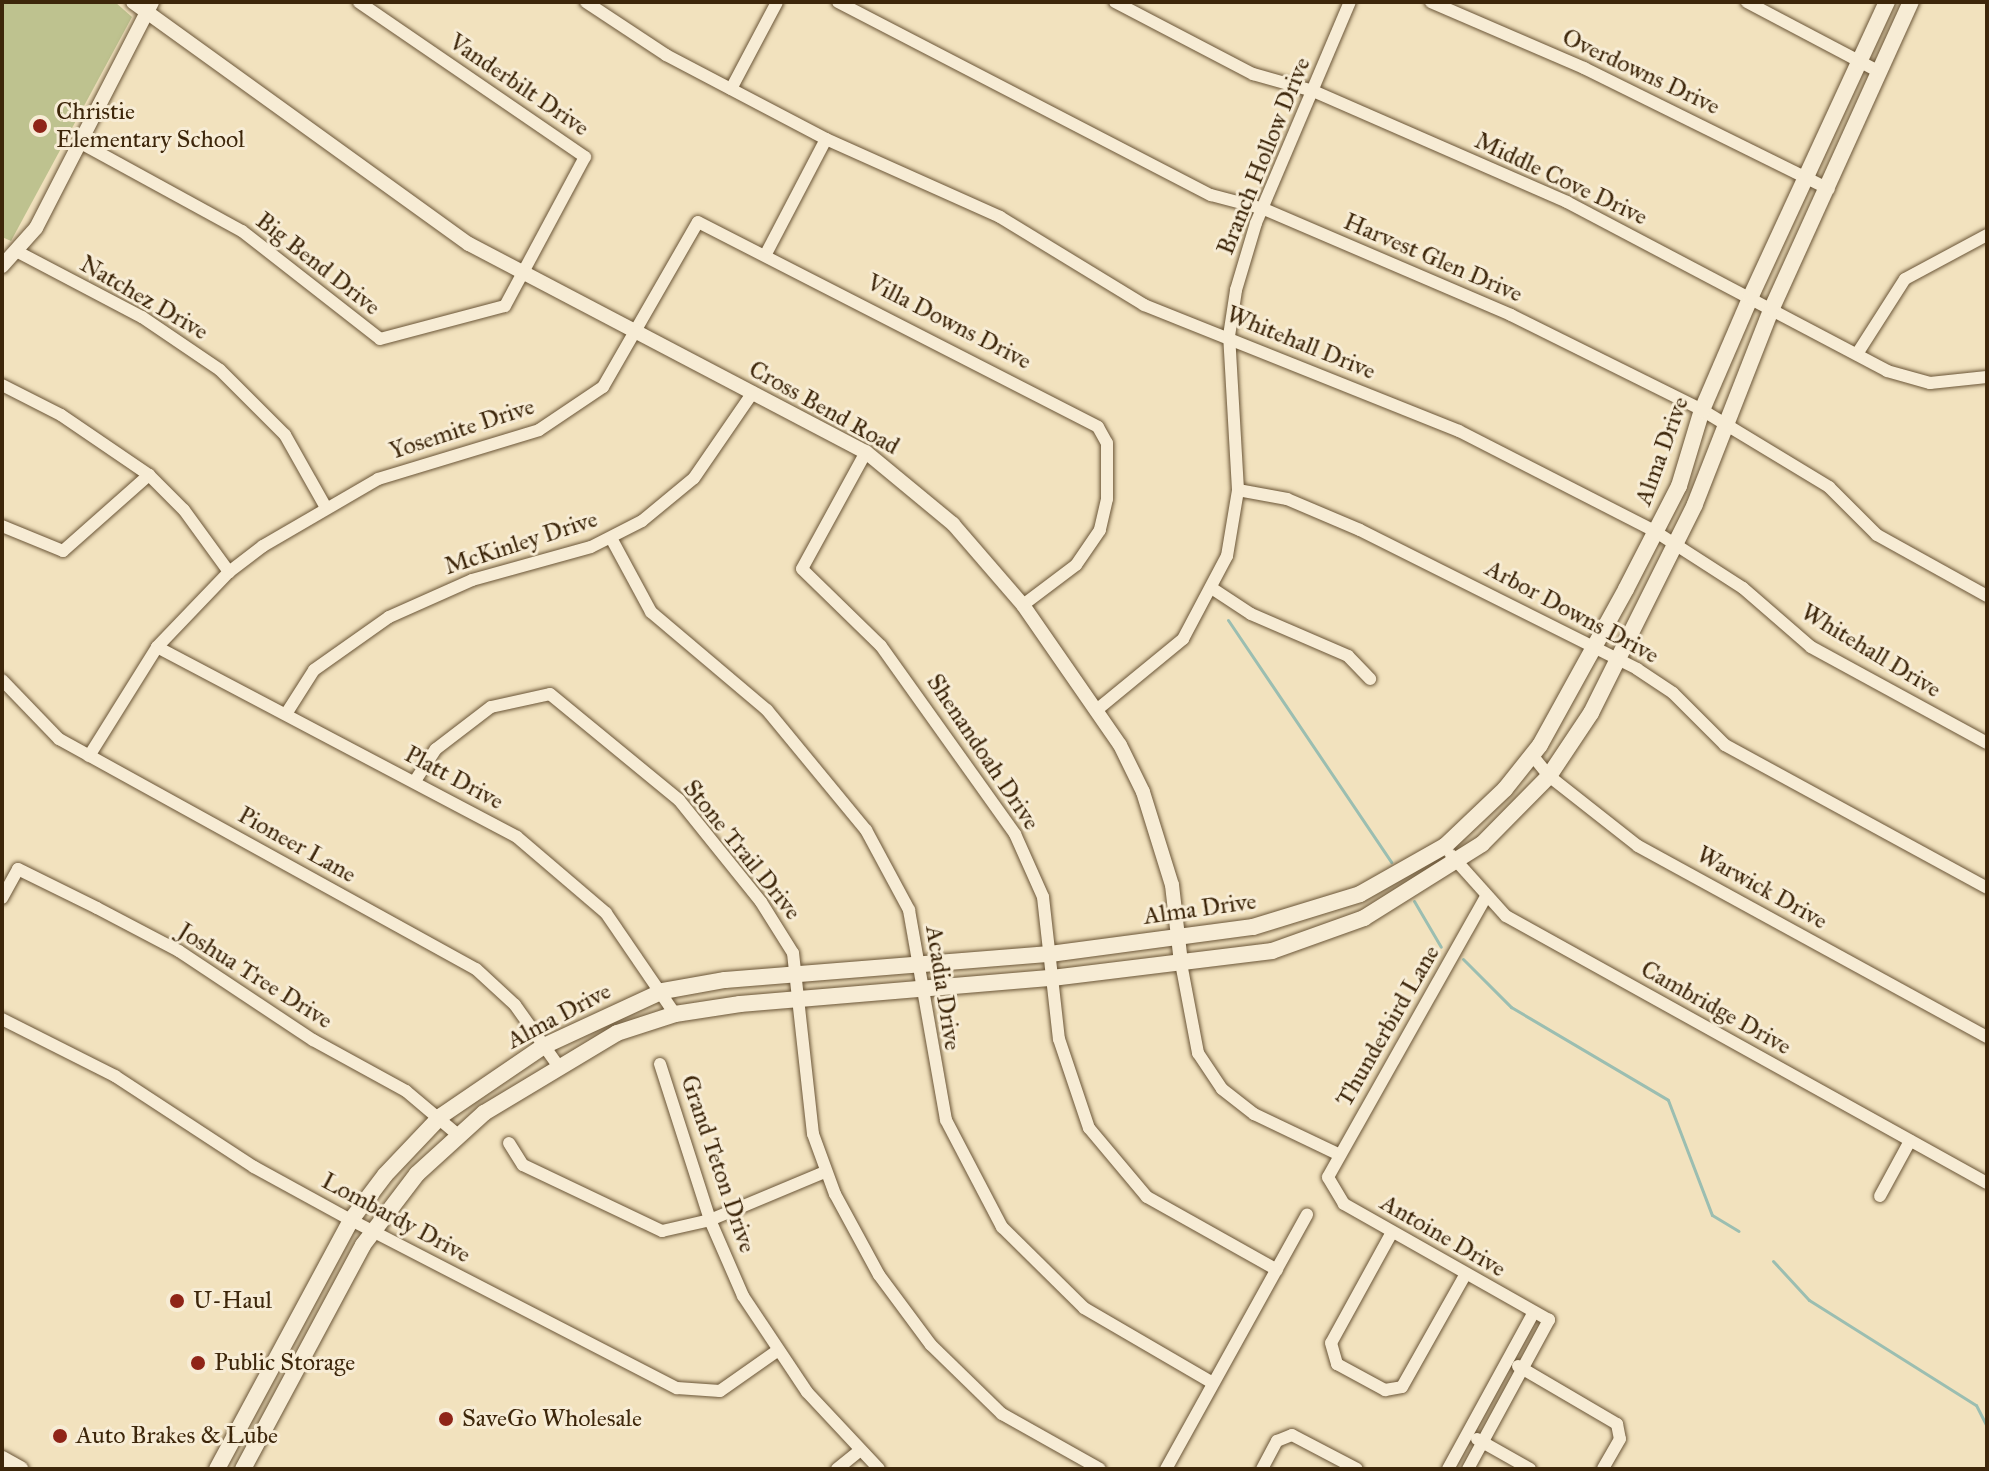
<!DOCTYPE html>
<html>
<head>
<meta charset="utf-8">
<style>
	body { margin:0 }
	#map { position:relative; width:1989px; height:1471px; overflow:hidden; background:#f2e2be; font-family:"IM FELL Great Primer",serif }
	div>[style] { position:absolute }
	[style*='--x'] { left:calc(var(--x)*1px); top:calc(var(--y)*1px); width:calc(var(--w)*1px); rotate:calc(var(--a)*1deg) }
	.green>* { inset:0; background:#bec28f }
	.stream>* { height:3px; margin:-1.5px; padding:0 1.5px; transform-origin:1.5px; border-radius:1.5px; background:#9bbeb1 }
	.roads { filter:drop-shadow(0 0 2px #6a5537) drop-shadow(0 0 2px #6a5537) }
	.minor>* { height:12px; margin:-6px; padding:0 6px; transform-origin:6px; border-radius:6px; background:#f7ecd5 }
	.tertiary>* { height:14px; margin:-7px; padding:0 7px; transform-origin:7px; border-radius:7px; background:#f7ecd5 }
	.secondary>* { height:16px; margin:-8px; padding:0 8px; transform-origin:8px; border-radius:8px; background:#f7ecd5 }
	.dots>* { width:22px; height:22px; translate:-50% -50%; box-sizing:border-box; border:4px solid #f7ecd5; border-radius:50% }
	span { translate:-50% -50%; white-space:nowrap; text-align:center; line-height:1.15; -webkit-text-stroke:6px #f7ecd5; paint-order:stroke }
	.street-label { font-size:24px; color:#3d260a }
	.poi-label { font-size:24px; color:#3d260a }
	.left { translate:0 -50%; text-align:left }
	.frame { position:absolute; inset:0; border:4px solid #3d260a; pointer-events:none }
</style>
</head>
<body>
<div id="map">
	<div class="green">
		<div style="clip-path:polygon(2px 2px,115px 2px,132px 17px,11px 241px,2px 237px)"></div>
	</div>
	<div class="stream">
		<div style="--x:1228;--y:620;--w:292;--a:56"></div>
		<div style="--x:1414;--y:901;--w:53;--a:59.6"></div>
		<div style="--x:1463;--y:959;--w:68;--a:45"></div>
		<div style="--x:1511;--y:1007;--w:182;--a:30.6"></div>
		<div style="--x:1668;--y:1100;--w:123;--a:69.1"></div>
		<div style="--x:1712;--y:1215;--w:31;--a:31"></div>
		<div style="--x:1773;--y:1261;--w:53;--a:47.3"></div>
		<div style="--x:1809;--y:1300;--w:197;--a:32.2"></div>
		<div style="--x:1976;--y:1405;--w:25;--a:63"></div>
	</div>
	<div class="roads">
		<div class="minor">
			<div style="--x:586;--y:2;--w:96;--a:33.5"></div>
			<div style="--x:666;--y:55;--w:181;--a:27.7"></div>
			<div style="--x:826;--y:139;--w:191;--a:24.1"></div>
			<div style="--x:1000;--y:217;--w:169;--a:31.4"></div>
			<div style="--x:1144;--y:305;--w:339;--a:21.8"></div>
			<div style="--x:1459;--y:431;--w:221;--a:27.1"></div>
			<div style="--x:1656;--y:532;--w:103;--a:32.8"></div>
			<div style="--x:1743;--y:588;--w:90;--a:40.9"></div>
			<div style="--x:1811;--y:647;--w:200;--a:28.6"></div>
			<div style="--x:838;--y:2;--w:420;--a:27.4"></div>
			<div style="--x:1211;--y:195;--w:55;--a:14.8"></div>
			<div style="--x:1264;--y:209;--w:269;--a:23.2"></div>
			<div style="--x:1511;--y:315;--w:213;--a:26.4"></div>
			<div style="--x:1702;--y:410;--w:149;--a:31.2"></div>
			<div style="--x:1829;--y:487;--w:68;--a:45"></div>
			<div style="--x:1877;--y:535;--w:126;--a:29"></div>
			<div style="--x:1115;--y:2;--w:156;--a:27.6"></div>
			<div style="--x:1253;--y:74;--w:62;--a:15.8"></div>
			<div style="--x:1313;--y:91;--w:277;--a:23.6"></div>
			<div style="--x:1567;--y:202;--w:362;--a:27.8"></div>
			<div style="--x:1887;--y:371;--w:45;--a:15.6"></div>
			<div style="--x:1930;--y:383;--w:57;--a:-6"></div>
			<div style="--x:1431;--y:2;--w:167;--a:23.3"></div>
			<div style="--x:1584;--y:68;--w:273;--a:26.3"></div>
			<div style="--x:1747;--y:2;--w:148;--a:27.8"></div>
			<div style="--x:731;--y:89;--w:98;--a:-62.1"></div>
			<div style="--x:81;--y:143;--w:183;--a:28.7"></div>
			<div style="--x:242;--y:231;--w:175;--a:38"></div>
			<div style="--x:380;--y:339;--w:129;--a:-14.8"></div>
			<div style="--x:505;--y:306;--w:169;--a:-61.8"></div>
			<div style="--x:585;--y:157;--w:274;--a:-145.6"></div>
			<div style="--x:18;--y:252;--w:140;--a:27.7"></div>
			<div style="--x:142;--y:317;--w:94;--a:34.2"></div>
			<div style="--x:220;--y:370;--w:92;--a:45"></div>
			<div style="--x:285;--y:435;--w:81;--a:60.6"></div>
			<div style="--x:767;--y:252;--w:127;--a:-62.4"></div>
			<div style="--x:1857;--y:354;--w:89;--a:-57.4"></div>
			<div style="--x:1905;--y:279;--w:93;--a:-28.2"></div>
			<div style="--x:2;--y:385;--w:66;--a:27"></div>
			<div style="--x:61;--y:415;--w:107;--a:34.3"></div>
			<div style="--x:149;--y:475;--w:49;--a:45"></div>
			<div style="--x:184;--y:510;--w:77;--a:54"></div>
			<div style="--x:866;--y:452;--w:133;--a:118.7"></div>
			<div style="--x:802;--y:569;--w:110;--a:44.3"></div>
			<div style="--x:881;--y:646;--w:231;--a:54.5"></div>
			<div style="--x:1015;--y:834;--w:69;--a:66"></div>
			<div style="--x:1043;--y:897;--w:143;--a:83.6"></div>
			<div style="--x:1059;--y:1039;--w:94;--a:71.4"></div>
			<div style="--x:1089;--y:1128;--w:90;--a:50"></div>
			<div style="--x:1147;--y:1197;--w:149;--a:29.3"></div>
			<div style="--x:1238;--y:490;--w:50;--a:10.4"></div>
			<div style="--x:1287;--y:499;--w:79;--a:23"></div>
			<div style="--x:1360;--y:530;--w:310;--a:26.6"></div>
			<div style="--x:1637;--y:669;--w:43;--a:33.7"></div>
			<div style="--x:1673;--y:693;--w:74;--a:45"></div>
			<div style="--x:1725;--y:745;--w:298;--a:28.6"></div>
			<div style="--x:2;--y:526;--w:66;--a:22.3"></div>
			<div style="--x:63;--y:551;--w:115;--a:-41.5"></div>
			<div style="--x:611;--y:538;--w:84;--a:61.6"></div>
			<div style="--x:651;--y:612;--w:152;--a:40.2"></div>
			<div style="--x:767;--y:710;--w:156;--a:50.5"></div>
			<div style="--x:866;--y:830;--w:91;--a:61.7"></div>
			<div style="--x:909;--y:910;--w:213;--a:80"></div>
			<div style="--x:946;--y:1120;--w:121;--a:62.4"></div>
			<div style="--x:1002;--y:1227;--w:115;--a:44.6"></div>
			<div style="--x:1084;--y:1308;--w:149;--a:30.2"></div>
			<div style="--x:1213;--y:589;--w:45;--a:33.3"></div>
			<div style="--x:1251;--y:614;--w:106;--a:23.4"></div>
			<div style="--x:1348;--y:656;--w:32;--a:46"></div>
			<div style="--x:157;--y:647;--w:407;--a:27.8"></div>
			<div style="--x:517;--y:837;--w:117;--a:40.5"></div>
			<div style="--x:606;--y:913;--w:122;--a:55.7"></div>
			<div style="--x:2;--y:680;--w:82;--a:46"></div>
			<div style="--x:59;--y:739;--w:476;--a:28.9"></div>
			<div style="--x:476;--y:969;--w:53;--a:42.7"></div>
			<div style="--x:515;--y:1005;--w:72;--a:54.6"></div>
			<div style="--x:1099;--y:708;--w:109;--a:-39.4"></div>
			<div style="--x:1183;--y:639;--w:94;--a:-62.1"></div>
			<div style="--x:1227;--y:556;--w:67;--a:-80.5"></div>
			<div style="--x:1238;--y:490;--w:154;--a:-93.3"></div>
			<div style="--x:1229;--y:336;--w:47;--a:-81.3"></div>
			<div style="--x:1236;--y:290;--w:70;--a:-73.4"></div>
			<div style="--x:1256;--y:223;--w:240;--a:-67"></div>
			<div style="--x:286;--y:714;--w:52;--a:-57.5"></div>
			<div style="--x:314;--y:670;--w:92;--a:-35.2"></div>
			<div style="--x:389;--y:617;--w:91;--a:-24"></div>
			<div style="--x:472;--y:580;--w:123;--a:-15.5"></div>
			<div style="--x:591;--y:547;--w:57;--a:-27"></div>
			<div style="--x:642;--y:521;--w:67;--a:-39.6"></div>
			<div style="--x:694;--y:478;--w:104;--a:-55.5"></div>
			<div style="--x:1532;--y:755;--w:27;--a:51"></div>
			<div style="--x:1549;--y:776;--w:113;--a:38.2"></div>
			<div style="--x:1638;--y:846;--w:398;--a:28.7"></div>
			<div style="--x:89;--y:756;--w:128;--a:-58"></div>
			<div style="--x:157;--y:647;--w:104;--a:-46.2"></div>
			<div style="--x:229;--y:572;--w:43;--a:-37.4"></div>
			<div style="--x:263;--y:546;--w:133;--a:-30.2"></div>
			<div style="--x:378;--y:479;--w:168;--a:-16.9"></div>
			<div style="--x:539;--y:430;--w:77;--a:-33.9"></div>
			<div style="--x:603;--y:387;--w:190;--a:-60.1"></div>
			<div style="--x:698;--y:222;--w:449;--a:27.1"></div>
			<div style="--x:1098;--y:427;--w:18;--a:61"></div>
			<div style="--x:1107;--y:443;--w:56;--a:90"></div>
			<div style="--x:1107;--y:499;--w:32;--a:103"></div>
			<div style="--x:1100;--y:530;--w:42;--a:124.4"></div>
			<div style="--x:1076;--y:565;--w:66;--a:143"></div>
			<div style="--x:415;--y:781;--w:38;--a:-57"></div>
			<div style="--x:436;--y:749;--w:69;--a:-37.4"></div>
			<div style="--x:491;--y:707;--w:60;--a:-12.4"></div>
			<div style="--x:550;--y:694;--w:167;--a:39.4"></div>
			<div style="--x:679;--y:800;--w:131;--a:51.2"></div>
			<div style="--x:761;--y:902;--w:60;--a:57.9"></div>
			<div style="--x:793;--y:953;--w:182;--a:83.7"></div>
			<div style="--x:813;--y:1134;--w:64;--a:69.9"></div>
			<div style="--x:835;--y:1194;--w:92;--a:61.5"></div>
			<div style="--x:879;--y:1275;--w:87;--a:53.4"></div>
			<div style="--x:931;--y:1345;--w:99;--a:44.2"></div>
			<div style="--x:1002;--y:1414;--w:112;--a:29.3"></div>
			<div style="--x:1451;--y:855;--w:82;--a:48"></div>
			<div style="--x:1506;--y:916;--w:550;--a:29.03"></div>
			<div style="--x:2;--y:898;--w:33;--a:-61"></div>
			<div style="--x:18;--y:869;--w:88;--a:26.3"></div>
			<div style="--x:97;--y:908;--w:93;--a:27.7"></div>
			<div style="--x:179;--y:951;--w:161;--a:33.6"></div>
			<div style="--x:313;--y:1040;--w:106;--a:28.7"></div>
			<div style="--x:406;--y:1091;--w:68;--a:40.2"></div>
			<div style="--x:1181;--y:963;--w:92;--a:79.3"></div>
			<div style="--x:1198;--y:1053;--w:43;--a:56.3"></div>
			<div style="--x:1222;--y:1089;--w:41;--a:38"></div>
			<div style="--x:1254;--y:1114;--w:95;--a:25.5"></div>
			<div style="--x:2;--y:1019;--w:127;--a:26.8"></div>
			<div style="--x:115;--y:1076;--w:166;--a:33.2"></div>
			<div style="--x:254;--y:1167;--w:111;--a:28.7"></div>
			<div style="--x:351;--y:1220;--w:367;--a:27.3"></div>
			<div style="--x:677;--y:1388;--w:43;--a:4"></div>
			<div style="--x:720;--y:1391;--w:70;--a:-35.1"></div>
			<div style="--x:660;--y:1064;--w:164;--a:72.2"></div>
			<div style="--x:710;--y:1220;--w:83;--a:66.5"></div>
			<div style="--x:743;--y:1296;--w:115;--a:56.3"></div>
			<div style="--x:807;--y:1392;--w:105;--a:46.9"></div>
			<div style="--x:509;--y:1143;--w:26;--a:58"></div>
			<div style="--x:523;--y:1165;--w:154;--a:25.4"></div>
			<div style="--x:662;--y:1231;--w:49;--a:-12.9"></div>
			<div style="--x:710;--y:1220;--w:125;--a:-22.7"></div>
			<div style="--x:1880;--y:1196;--w:63;--a:-61.4"></div>
			<div style="--x:1391;--y:1234;--w:124;--a:118.8"></div>
			<div style="--x:1331;--y:1343;--w:22;--a:74"></div>
			<div style="--x:1337;--y:1364;--w:55;--a:28.4"></div>
			<div style="--x:1385;--y:1390;--w:17;--a:-10"></div>
			<div style="--x:1402;--y:1387;--w:129;--a:-60.6"></div>
			<div style="--x:1518;--y:1366;--w:115;--a:30.4"></div>
			<div style="--x:1617;--y:1424;--w:15;--a:79"></div>
			<div style="--x:1620;--y:1439;--w:34;--a:120"></div>
			<div style="--x:1477;--y:1439;--w:61;--a:29.5"></div>
			<div style="--x:837;--y:1469;--w:28;--a:-39"></div>
			<div style="--x:1166;--y:1469;--w:291;--a:-61"></div>
			<div style="--x:1262;--y:1469;--w:32;--a:-62"></div>
			<div style="--x:1277;--y:1441;--w:16;--a:-22"></div>
			<div style="--x:1292;--y:1435;--w:73;--a:27.6"></div>
			<div style="--x:1448;--y:1469;--w:179;--a:-61.3"></div>
			<div style="--x:1468;--y:1469;--w:170;--a:-61.5"></div>
			<div style="--x:1549;--y:1320;--w:236;--a:-150.5"></div>
			<div style="--x:1344;--y:1204;--w:31;--a:-121"></div>
			<div style="--x:1328;--y:1177;--w:322;--a:-60.6"></div>
		</div>
		<div class="tertiary">
			<div style="--x:133;--y:2;--w:414;--a:35.8"></div>
			<div style="--x:469;--y:244;--w:448;--a:27.7"></div>
			<div style="--x:866;--y:452;--w:113;--a:39.6"></div>
			<div style="--x:953;--y:524;--w:107;--a:49.2"></div>
			<div style="--x:1023;--y:605;--w:170;--a:55.3"></div>
			<div style="--x:1120;--y:745;--w:52;--a:63.9"></div>
			<div style="--x:1143;--y:792;--w:97;--a:72.7"></div>
			<div style="--x:1172;--y:885;--w:79;--a:83.4"></div>
			<div style="--x:2;--y:266;--w:51;--a:-48.2"></div>
			<div style="--x:36;--y:228;--w:254;--a:-62.8"></div>
		</div>
		<div class="secondary">
			<div style="--x:2;--y:1459;--w:21;--a:29"></div>
			<div style="--x:217;--y:1469;--w:283;--a:-61.7"></div>
			<div style="--x:351;--y:1220;--w:56;--a:-52.9"></div>
			<div style="--x:385;--y:1175;--w:81;--a:-46.5"></div>
			<div style="--x:441;--y:1116;--w:125;--a:-34.2"></div>
			<div style="--x:544;--y:1046;--w:131;--a:-24.8"></div>
			<div style="--x:663;--y:991;--w:63;--a:-10.1"></div>
			<div style="--x:725;--y:980;--w:326;--a:-4.6"></div>
			<div style="--x:1050;--y:954;--w:205;--a:-7.6"></div>
			<div style="--x:1253;--y:927;--w:112;--a:-17.1"></div>
			<div style="--x:1360;--y:894;--w:98;--a:-29.5"></div>
			<div style="--x:1445;--y:846;--w:83;--a:-43.5"></div>
			<div style="--x:1505;--y:789;--w:56;--a:-51.5"></div>
			<div style="--x:1540;--y:745;--w:178;--a:-61.1"></div>
			<div style="--x:1626;--y:589;--w:116;--a:-62.8"></div>
			<div style="--x:1679;--y:486;--w:79;--a:-73.2"></div>
			<div style="--x:1702;--y:410;--w:124;--a:-66.7"></div>
			<div style="--x:1751;--y:296;--w:324;--a:-65.2"></div>
			<div style="--x:243;--y:1469;--w:254;--a:-61.8"></div>
			<div style="--x:363;--y:1245;--w:89;--a:-52.7"></div>
			<div style="--x:417;--y:1174;--w:91;--a:-42.3"></div>
			<div style="--x:484;--y:1113;--w:155;--a:-31"></div>
			<div style="--x:617;--y:1033;--w:61;--a:-18.1"></div>
			<div style="--x:675;--y:1014;--w:66;--a:-8.7"></div>
			<div style="--x:740;--y:1004;--w:313;--a:-4.8"></div>
			<div style="--x:1052;--y:978;--w:222;--a:-7"></div>
			<div style="--x:1272;--y:951;--w:98;--a:-19.7"></div>
			<div style="--x:1364;--y:918;--w:139;--a:-32.1"></div>
			<div style="--x:1482;--y:844;--w:95;--a:-45.4"></div>
			<div style="--x:1549;--y:776;--w:76;--a:-56.3"></div>
			<div style="--x:1591;--y:713;--w:233;--a:-63.5"></div>
			<div style="--x:1695;--y:504;--w:211;--a:-68.6"></div>
			<div style="--x:1772;--y:308;--w:336;--a:-65.6"></div>
		</div>
	</div>
	<div class="dots">
		<div style="left:40px;top:126px;background:#8f2418"></div>
		<div style="left:177px;top:1301px;background:#8f2418"></div>
		<div style="left:198px;top:1363px;background:#8f2418"></div>
		<div style="left:446px;top:1419px;background:#8f2418"></div>
		<div style="left:60px;top:1436px;background:#8f2418"></div>
	</div>
	<div class="street-label">
		<span style="left:1641px;top:72px;rotate:25deg">Overdowns Drive</span>
		<span style="left:519px;top:85px;rotate:34deg">Vanderbilt Drive</span>
		<span style="left:1264px;top:156px;rotate:-68deg">Branch Hollow Drive</span>
		<span style="left:1561px;top:179px;rotate:25deg">Middle Cove Drive</span>
		<span style="left:1433px;top:258px;rotate:23deg">Harvest Glen Drive</span>
		<span style="left:318px;top:264px;rotate:38deg">Big Bend Drive</span>
		<span style="left:144px;top:298px;rotate:30deg">Natchez Drive</span>
		<span style="left:949px;top:322px;rotate:27deg">Villa Downs Drive</span>
		<span style="left:1301px;top:343px;rotate:22deg">Whitehall Drive</span>
		<span style="left:824px;top:408px;rotate:29deg">Cross Bend Road</span>
		<span style="left:462px;top:429px;rotate:-18deg">Yosemite Drive</span>
		<span style="left:1662px;top:451px;rotate:-70deg">Alma Drive</span>
		<span style="left:521px;top:543px;rotate:-18deg">McKinley Drive</span>
		<span style="left:1572px;top:612px;rotate:28deg">Arbor Downs Drive</span>
		<span style="left:1871px;top:651px;rotate:31deg">Whitehall Drive</span>
		<span style="left:983px;top:752px;rotate:56deg">Shenandoah Drive</span>
		<span style="left:454px;top:778px;rotate:28deg">Platt Drive</span>
		<span style="left:297px;top:845px;rotate:29deg">Pioneer Lane</span>
		<span style="left:742px;top:850px;rotate:51deg">Stone Trail Drive</span>
		<span style="left:1762px;top:888px;rotate:29deg">Warwick Drive</span>
		<span style="left:1200px;top:909px;rotate:-8deg">Alma Drive</span>
		<span style="left:255px;top:976px;rotate:32deg">Joshua Tree Drive</span>
		<span style="left:943px;top:988px;rotate:81deg">Acadia Drive</span>
		<span style="left:1716px;top:1008px;rotate:29deg">Cambridge Drive</span>
		<span style="left:559px;top:1016px;rotate:-28deg">Alma Drive</span>
		<span style="left:1388px;top:1026px;rotate:-60deg">Thunderbird Lane</span>
		<span style="left:718px;top:1164px;rotate:71deg">Grand Teton Drive</span>
		<span style="left:396px;top:1218px;rotate:28deg">Lombardy Drive</span>
		<span style="left:1443px;top:1236px;rotate:30deg">Antoine Drive</span>
	</div>
	<div class="poi-label">
		<span class="left" style="left:56px;top:126px">Christie<br>Elementary School</span>
		<span class="left" style="left:193px;top:1301px">U-Haul</span>
		<span class="left" style="left:214px;top:1363px">Public Storage</span>
		<span class="left" style="left:462px;top:1419px">SaveGo Wholesale</span>
		<span class="left" style="left:76px;top:1436px">Auto Brakes &amp; Lube</span>
	</div>
	<div class="frame"></div>
</div>
</body>
</html>
